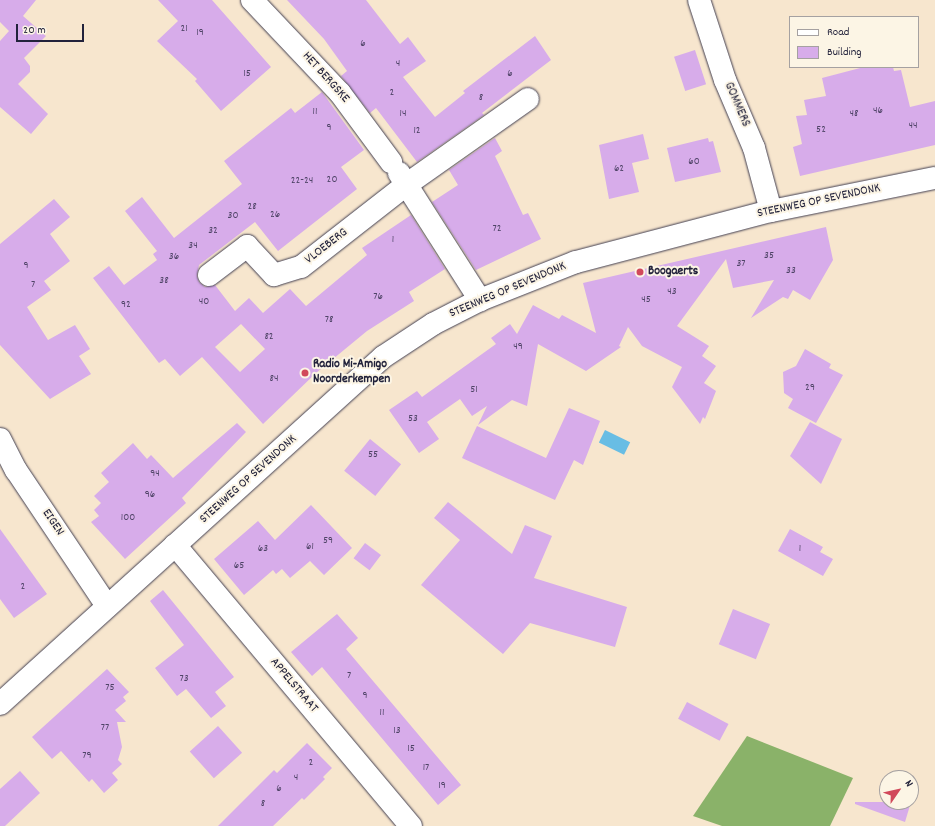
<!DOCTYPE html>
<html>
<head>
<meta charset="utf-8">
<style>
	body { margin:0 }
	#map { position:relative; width:935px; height:826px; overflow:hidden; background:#f7e6ce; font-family:Dekko,sans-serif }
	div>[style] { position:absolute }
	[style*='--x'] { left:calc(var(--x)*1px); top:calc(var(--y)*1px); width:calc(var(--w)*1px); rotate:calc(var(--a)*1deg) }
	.forest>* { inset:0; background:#8ab269 }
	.water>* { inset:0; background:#68bde4; transform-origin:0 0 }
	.building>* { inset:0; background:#d7acea; transform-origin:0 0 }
	.roads { filter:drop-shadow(0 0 1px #423f51) drop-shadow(0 0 1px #423f51) }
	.minor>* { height:22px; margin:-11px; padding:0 11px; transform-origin:11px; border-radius:11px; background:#fff }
	.tertiary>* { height:22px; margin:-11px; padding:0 11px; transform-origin:11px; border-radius:11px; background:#fff }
	.dots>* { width:11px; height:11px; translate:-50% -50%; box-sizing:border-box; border:2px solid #fcf5e5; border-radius:50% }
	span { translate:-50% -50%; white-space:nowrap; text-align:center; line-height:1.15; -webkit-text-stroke:4px #fcf5e5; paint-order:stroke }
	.number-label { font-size:11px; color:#4f4467 }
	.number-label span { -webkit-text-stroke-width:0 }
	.street-label { font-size:13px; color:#22223b }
	.poi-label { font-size:13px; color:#22223b; font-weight:700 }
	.left { translate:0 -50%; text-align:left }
	.legend { position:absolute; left:789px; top:16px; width:130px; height:52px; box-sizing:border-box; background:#fcf5e5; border:1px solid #a5a1a1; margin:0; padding:5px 7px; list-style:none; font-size:12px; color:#22223b }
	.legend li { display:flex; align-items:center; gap:8px; height:20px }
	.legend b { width:20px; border:1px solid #a5a1a1 }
	.north { position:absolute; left:879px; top:770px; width:40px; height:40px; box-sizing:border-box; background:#fcf5e5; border:1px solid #a5a1a1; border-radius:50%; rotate:56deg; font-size:11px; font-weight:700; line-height:16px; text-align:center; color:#22223b }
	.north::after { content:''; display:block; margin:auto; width:14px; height:18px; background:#d1495b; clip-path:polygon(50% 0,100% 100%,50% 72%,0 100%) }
	.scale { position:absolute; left:16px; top:24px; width:68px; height:18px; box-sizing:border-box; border:2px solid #22223b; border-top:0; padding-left:5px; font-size:12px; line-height:14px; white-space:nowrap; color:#22223b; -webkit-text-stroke:3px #fcf5e5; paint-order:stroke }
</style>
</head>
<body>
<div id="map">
	<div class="forest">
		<div style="clip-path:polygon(747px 736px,853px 778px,830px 826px,722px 826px,693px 816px)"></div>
	</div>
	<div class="water">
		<div style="left:605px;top:430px;width:28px;height:14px;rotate:26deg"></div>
	</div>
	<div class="building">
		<div style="clip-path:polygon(0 0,36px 0,23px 16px,46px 36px,24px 58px,30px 66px,30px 72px,18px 84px,48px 114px,31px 134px,0 107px,0 41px,9px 31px,0 22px)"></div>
		<div style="clip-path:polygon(158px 0,212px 0,271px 67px,221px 111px,195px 81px,197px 79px,157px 41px,178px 21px)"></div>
		<div style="clip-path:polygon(287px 0,366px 0,400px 44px,408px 37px,426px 61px,403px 77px,435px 117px,465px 93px,463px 91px,535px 36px,551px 60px,482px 113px,484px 115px,417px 162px,376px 108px,370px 113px,341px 76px,347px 71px,324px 39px)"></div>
		<div style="left:695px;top:50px;width:36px;height:22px;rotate:72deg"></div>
		<div style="clip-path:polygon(864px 67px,893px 67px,894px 71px,901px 70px,910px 107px,935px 101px,935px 145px,800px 176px,793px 147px,802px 144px,796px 116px,807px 115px,804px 100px,826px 96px,822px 78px)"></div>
		<div style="clip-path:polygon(evenodd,322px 92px,364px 150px,341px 167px,357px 189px,278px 251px,255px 222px,199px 265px,197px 276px,199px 282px,205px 287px,215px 285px,235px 311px,249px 298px,263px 313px,290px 289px,306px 306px,367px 255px,362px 248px,411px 215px,445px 269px,409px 292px,414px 301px,367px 331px,316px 373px,263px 424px,202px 357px,180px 376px,165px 359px,159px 363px,93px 278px,109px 266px,124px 285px,157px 260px,153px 254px,157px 251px,125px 211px,142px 197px,174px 238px,242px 184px,224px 161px,291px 108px,295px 113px,322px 92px,241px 324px,265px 349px,240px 372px,215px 347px,241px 324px)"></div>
		<div style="clip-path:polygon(643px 134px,649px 159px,632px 163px,639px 192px,609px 199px,599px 145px)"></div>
		<div style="clip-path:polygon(495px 138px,502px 151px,495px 156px,523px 215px,528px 213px,541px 239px,476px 270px,432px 202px,458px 185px,449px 170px)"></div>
		<div style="clip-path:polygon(708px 138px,709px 142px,713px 141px,721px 172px,675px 182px,667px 148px)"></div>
		<div style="clip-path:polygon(54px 199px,70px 217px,50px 234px,70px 261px,44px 281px,51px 290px,27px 307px,48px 340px,75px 325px,90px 349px,79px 356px,91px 374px,50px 399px,0 345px,0 244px)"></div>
		<div style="clip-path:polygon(826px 227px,833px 260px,810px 300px,793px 290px,788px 299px,783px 297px,751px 318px,774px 280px,733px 288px,726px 259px,677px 326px,709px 346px,702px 356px,716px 366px,704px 383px,716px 391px,705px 419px,703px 417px,700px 424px,672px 387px,682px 367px,642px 346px,628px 327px,619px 346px,621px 347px,586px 371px,538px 344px,527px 406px,512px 400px,478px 425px,487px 406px,472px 416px,460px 399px,427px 422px,439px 439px,419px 453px,389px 410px,417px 391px,422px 397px,496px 344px,491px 338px,510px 324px,517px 334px,533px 305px,559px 319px,562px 315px,596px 333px,583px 283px)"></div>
		<div style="clip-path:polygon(805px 349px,831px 364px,829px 368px,843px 375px,816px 423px,788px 408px,793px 399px,784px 393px,783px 372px,796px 366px)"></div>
		<div style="clip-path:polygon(569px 408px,600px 421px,583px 465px,574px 460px,555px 500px,462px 458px,477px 426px,546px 458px)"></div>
		<div style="clip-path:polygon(810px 422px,842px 439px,821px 484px,790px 456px)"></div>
		<div style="clip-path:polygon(237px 423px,246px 432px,182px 498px,186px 503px,125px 559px,91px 522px,99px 516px,94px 510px,101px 503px,94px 496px,109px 482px,101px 473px,133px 443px,147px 459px,151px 455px,173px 478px)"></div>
		<div style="left:370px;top:439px;width:40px;height:41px;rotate:39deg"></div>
		<div style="clip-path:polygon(448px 502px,512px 554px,525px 525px,552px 536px,534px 578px,627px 607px,615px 647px,530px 623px,503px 654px,421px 585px,460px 540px,434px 518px)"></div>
		<div style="clip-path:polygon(311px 505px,352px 548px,324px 575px,310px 561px,290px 578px,282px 569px,276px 574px,273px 570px,244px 595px,214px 559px,258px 521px,275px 540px)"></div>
		<div style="clip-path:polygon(0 529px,47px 594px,14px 618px,0 599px)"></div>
		<div style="clip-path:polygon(790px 529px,823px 547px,820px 552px,833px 559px,823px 576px,778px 551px)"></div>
		<div style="left:365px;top:543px;width:20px;height:19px;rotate:37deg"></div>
		<div style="clip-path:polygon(163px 590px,234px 677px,215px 692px,226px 706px,211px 718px,186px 689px,177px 696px,155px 668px,184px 645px,150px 601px)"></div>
		<div style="left:733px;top:609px;width:40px;height:38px;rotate:22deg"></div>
		<div style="clip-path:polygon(337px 614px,358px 638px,346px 649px,461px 785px,438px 805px,322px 667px,312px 676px,291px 652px)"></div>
		<div style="clip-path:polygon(107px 669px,129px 692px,123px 697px,126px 701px,115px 710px,126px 722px,117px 722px,122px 747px,118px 760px,122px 764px,112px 773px,118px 780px,104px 793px,92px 779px,89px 782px,61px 751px,52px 759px,32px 737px)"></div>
		<div style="left:687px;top:702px;width:47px;height:19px;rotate:28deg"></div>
		<div style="left:218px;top:726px;width:36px;height:38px;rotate:48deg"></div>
		<div style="clip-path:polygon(307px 743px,332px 768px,323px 777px,325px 779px,304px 800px,302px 798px,273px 826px,218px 826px,274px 770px,277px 773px)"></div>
		<div style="clip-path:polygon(20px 771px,40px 793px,5px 826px,0 826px,0 789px)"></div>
		<div style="clip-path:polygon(855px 802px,911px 802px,905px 822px,855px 804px)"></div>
	</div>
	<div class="roads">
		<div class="minor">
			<div style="--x:252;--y:0;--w:128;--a:46.6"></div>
			<div style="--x:340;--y:93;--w:86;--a:53.5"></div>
			<div style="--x:699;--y:0;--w:84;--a:72"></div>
			<div style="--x:725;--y:80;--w:74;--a:66.9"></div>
			<div style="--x:754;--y:148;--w:65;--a:74.9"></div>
			<div style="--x:399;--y:173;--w:151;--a:57.5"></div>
			<div style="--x:209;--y:275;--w:48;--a:-37.3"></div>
			<div style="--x:247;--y:246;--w:40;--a:47"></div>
			<div style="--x:274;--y:275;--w:28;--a:-17"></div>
			<div style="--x:301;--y:267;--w:133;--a:-38"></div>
			<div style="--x:406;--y:185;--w:149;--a:-35.2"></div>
			<div style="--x:0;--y:439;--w:35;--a:63"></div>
			<div style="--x:16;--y:470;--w:164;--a:56.2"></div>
			<div style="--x:175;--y:545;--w:367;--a:50"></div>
		</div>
		<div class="tertiary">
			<div style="--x:0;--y:704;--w:517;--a:-42.18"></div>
			<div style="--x:383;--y:357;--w:60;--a:-33.4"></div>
			<div style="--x:433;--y:324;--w:53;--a:-27.1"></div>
			<div style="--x:480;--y:300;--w:103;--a:-21.6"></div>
			<div style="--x:576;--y:262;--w:202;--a:-14.7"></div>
			<div style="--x:771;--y:211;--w:167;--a:-11.4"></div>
		</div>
	</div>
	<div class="dots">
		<div style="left:640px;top:272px;background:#d1495b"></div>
		<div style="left:305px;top:373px;background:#d1495b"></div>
	</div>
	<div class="number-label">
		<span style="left:184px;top:29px">21</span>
		<span style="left:200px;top:33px">19</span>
		<span style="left:363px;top:44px">6</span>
		<span style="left:398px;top:64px">4</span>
		<span style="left:247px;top:74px">15</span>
		<span style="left:510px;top:74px">6</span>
		<span style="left:392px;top:93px">2</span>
		<span style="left:481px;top:98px">8</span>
		<span style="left:878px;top:111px">46</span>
		<span style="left:315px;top:112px">11</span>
		<span style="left:403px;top:114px">14</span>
		<span style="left:854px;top:114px">48</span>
		<span style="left:913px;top:126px">44</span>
		<span style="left:329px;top:128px">9</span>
		<span style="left:821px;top:130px">52</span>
		<span style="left:417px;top:131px">12</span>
		<span style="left:694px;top:162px">60</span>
		<span style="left:619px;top:169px">62</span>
		<span style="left:332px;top:180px">20</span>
		<span style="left:302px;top:181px">22-24</span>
		<span style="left:252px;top:207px">28</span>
		<span style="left:275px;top:215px">26</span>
		<span style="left:233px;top:216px">30</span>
		<span style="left:497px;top:229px">72</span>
		<span style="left:213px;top:231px">32</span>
		<span style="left:393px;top:240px">1</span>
		<span style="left:193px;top:246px">34</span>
		<span style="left:769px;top:256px">35</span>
		<span style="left:174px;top:257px">36</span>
		<span style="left:741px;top:264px">37</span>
		<span style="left:26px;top:266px">9</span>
		<span style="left:791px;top:271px">33</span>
		<span style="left:164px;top:281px">38</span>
		<span style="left:33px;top:285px">7</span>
		<span style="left:672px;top:292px">43</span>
		<span style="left:378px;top:297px">76</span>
		<span style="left:646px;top:300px">45</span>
		<span style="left:204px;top:302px">40</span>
		<span style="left:126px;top:305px">92</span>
		<span style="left:329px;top:320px">78</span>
		<span style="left:269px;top:337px">82</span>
		<span style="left:518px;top:347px">49</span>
		<span style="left:274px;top:379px">84</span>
		<span style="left:810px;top:388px">29</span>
		<span style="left:474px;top:390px">51</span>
		<span style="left:413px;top:419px">53</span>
		<span style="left:373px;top:455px">55</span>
		<span style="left:155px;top:474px">94</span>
		<span style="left:150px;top:495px">96</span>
		<span style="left:128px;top:518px">100</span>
		<span style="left:328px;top:541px">59</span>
		<span style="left:310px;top:547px">61</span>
		<span style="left:263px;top:549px">63</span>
		<span style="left:800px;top:549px">1</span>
		<span style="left:239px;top:566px">65</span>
		<span style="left:23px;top:587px">2</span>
		<span style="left:349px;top:676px">7</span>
		<span style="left:184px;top:679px">73</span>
		<span style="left:110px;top:688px">75</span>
		<span style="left:365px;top:696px">9</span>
		<span style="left:382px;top:713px">11</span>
		<span style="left:105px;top:728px">77</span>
		<span style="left:397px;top:731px">13</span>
		<span style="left:411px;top:749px">15</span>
		<span style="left:87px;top:756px">79</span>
		<span style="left:311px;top:763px">2</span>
		<span style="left:426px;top:768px">17</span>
		<span style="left:296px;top:778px">4</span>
		<span style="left:442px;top:786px">19</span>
		<span style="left:279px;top:789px">6</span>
		<span style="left:263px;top:804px">8</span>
	</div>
	<div class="street-label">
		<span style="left:325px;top:78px;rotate:48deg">HET BERGSKE</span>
		<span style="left:736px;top:105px;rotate:67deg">GOMMERS</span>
		<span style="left:819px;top:202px;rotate:-12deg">STEENWEG OP SEVENDONK</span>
		<span style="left:327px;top:247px;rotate:-38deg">VLOEBERG</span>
		<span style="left:508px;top:291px;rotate:-23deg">STEENWEG OP SEVENDONK</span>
		<span style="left:249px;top:480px;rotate:-42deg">STEENWEG OP SEVENDONK</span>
		<span style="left:52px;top:523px;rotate:56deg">EIGEN</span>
		<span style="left:293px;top:686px;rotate:50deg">APPELSTRAAT</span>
	</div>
	<div class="poi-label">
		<span class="left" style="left:648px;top:272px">Boogaerts</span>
		<span class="left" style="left:313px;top:373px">Radio Mi-Amigo<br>Noorderkempen</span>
	</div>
	<ul class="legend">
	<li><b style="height:5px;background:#fff"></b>Road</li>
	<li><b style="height:11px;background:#d7acea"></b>Building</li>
	</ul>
	<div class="north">N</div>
	<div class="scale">20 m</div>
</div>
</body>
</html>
